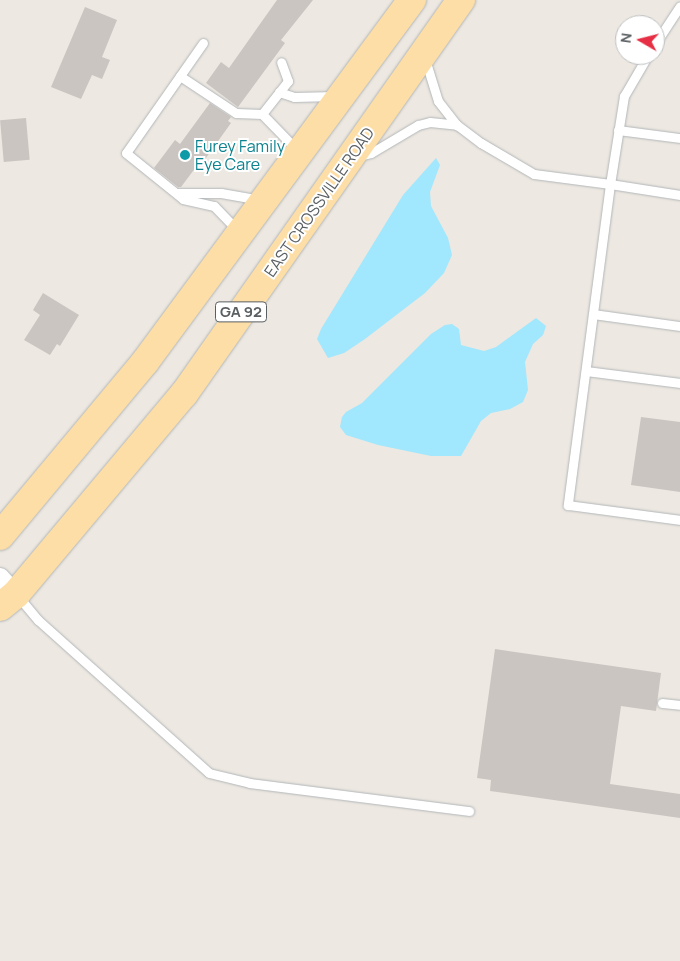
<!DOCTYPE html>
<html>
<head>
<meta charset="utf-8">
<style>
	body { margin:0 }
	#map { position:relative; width:680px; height:961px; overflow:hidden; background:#ede8e1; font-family:Manrope,sans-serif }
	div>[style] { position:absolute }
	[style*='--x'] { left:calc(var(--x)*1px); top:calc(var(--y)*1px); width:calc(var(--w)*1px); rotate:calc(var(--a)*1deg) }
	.water>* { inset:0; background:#a1e7fd }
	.building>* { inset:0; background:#cac5c1; transform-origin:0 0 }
	.roads { filter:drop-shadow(0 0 1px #b2b6b9) drop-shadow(0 0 1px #b2b6b9) }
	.lane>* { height:9px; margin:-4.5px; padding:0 4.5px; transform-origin:4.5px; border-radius:4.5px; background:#fff }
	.street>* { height:18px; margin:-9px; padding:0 9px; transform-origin:9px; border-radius:9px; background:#fff }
	.primary>* { height:28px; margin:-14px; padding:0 14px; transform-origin:14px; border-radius:14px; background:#fddea6 }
	.dots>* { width:14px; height:14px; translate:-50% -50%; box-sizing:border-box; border:2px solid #fff; border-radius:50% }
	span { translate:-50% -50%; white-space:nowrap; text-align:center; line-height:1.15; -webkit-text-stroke:4px #fff; paint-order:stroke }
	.shield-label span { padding:1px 4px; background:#fff; border:1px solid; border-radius:4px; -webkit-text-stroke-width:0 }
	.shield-label { font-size:15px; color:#5a5f62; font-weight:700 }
	.culture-label { font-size:16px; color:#0d838f }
	.left { translate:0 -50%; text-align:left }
	.street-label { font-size:16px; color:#5a5f62 }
	.north { position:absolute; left:615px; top:15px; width:50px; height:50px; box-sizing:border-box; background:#fff; border:1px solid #bdbfc0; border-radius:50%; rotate:278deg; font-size:14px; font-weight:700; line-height:20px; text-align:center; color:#5a5f62 }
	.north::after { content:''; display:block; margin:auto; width:18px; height:22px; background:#e62e44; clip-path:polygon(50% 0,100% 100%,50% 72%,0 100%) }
</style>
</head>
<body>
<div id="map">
	<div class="water">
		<div style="clip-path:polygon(436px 158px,440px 165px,430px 192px,431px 206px,448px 238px,452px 255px,444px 273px,425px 293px,365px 339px,344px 353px,328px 358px,317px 339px,321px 329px,403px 195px)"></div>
		<div style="clip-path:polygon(536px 318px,546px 326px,543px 335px,533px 344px,525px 362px,528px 390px,523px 402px,510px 409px,491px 413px,481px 421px,461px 456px,431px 456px,378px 445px,346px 435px,340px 427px,342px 417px,346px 412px,362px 403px,431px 334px,445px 325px,452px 324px,459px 329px,461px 345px,484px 351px,496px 347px)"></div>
	</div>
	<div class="building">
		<div style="clip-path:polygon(277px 0,313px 0,281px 40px,285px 43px,238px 107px,206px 83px,221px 62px,229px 68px)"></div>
		<div style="clip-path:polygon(85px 7px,117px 20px,102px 57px,110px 60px,102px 79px,92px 75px,81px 99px,51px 87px)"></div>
		<div style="clip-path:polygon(210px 103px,231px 117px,228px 121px,231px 123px,198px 169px,196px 167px,181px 187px,178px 187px,154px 168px,175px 140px,180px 144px)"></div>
		<div style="left:26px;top:118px;width:42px;height:26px;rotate:85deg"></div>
		<div style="clip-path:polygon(43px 293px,79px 315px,60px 346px,57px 344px,50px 355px,24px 340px,40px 315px,33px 310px)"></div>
		<div style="clip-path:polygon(641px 417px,680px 422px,680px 492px,631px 485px)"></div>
		<div style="clip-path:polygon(495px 649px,661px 673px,656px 711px,621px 706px,610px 784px,680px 794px,680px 818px,490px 791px,491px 780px,477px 778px)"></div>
	</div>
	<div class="roads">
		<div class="lane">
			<div style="--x:203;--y:43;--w:134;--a:125"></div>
			<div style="--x:126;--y:153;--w:73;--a:38.9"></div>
			<div style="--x:183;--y:199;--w:32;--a:13"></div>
			<div style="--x:214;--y:206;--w:35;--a:46"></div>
			<div style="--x:655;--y:44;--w:45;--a:-56.7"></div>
			<div style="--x:648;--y:55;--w:48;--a:120.3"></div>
			<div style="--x:624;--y:96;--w:89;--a:99"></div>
			<div style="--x:610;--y:184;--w:71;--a:8.9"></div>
			<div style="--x:425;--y:59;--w:44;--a:72.8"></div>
			<div style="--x:438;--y:101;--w:31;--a:52"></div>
			<div style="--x:457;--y:125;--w:30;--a:37"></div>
			<div style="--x:481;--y:143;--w:61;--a:30.3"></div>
			<div style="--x:534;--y:174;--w:77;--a:7.5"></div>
			<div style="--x:610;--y:184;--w:324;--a:97.5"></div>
			<div style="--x:568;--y:505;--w:113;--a:7.6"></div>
			<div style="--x:180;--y:76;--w:67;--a:33.5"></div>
			<div style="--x:236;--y:113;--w:26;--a:2"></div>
			<div style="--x:262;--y:114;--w:42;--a:-51.8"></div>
			<div style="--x:288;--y:81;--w:20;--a:-110"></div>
			<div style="--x:279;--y:92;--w:16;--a:18"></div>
			<div style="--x:294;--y:97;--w:41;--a:-1.4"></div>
			<div style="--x:262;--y:114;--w:50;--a:45.8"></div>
			<div style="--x:618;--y:130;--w:63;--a:7.4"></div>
			<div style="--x:358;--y:156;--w:13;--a:-13"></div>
			<div style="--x:371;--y:153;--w:55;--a:-30.8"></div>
			<div style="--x:418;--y:125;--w:12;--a:-14"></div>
			<div style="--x:430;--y:122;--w:27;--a:6"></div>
			<div style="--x:177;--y:193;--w:44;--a:0"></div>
			<div style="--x:221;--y:193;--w:39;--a:10"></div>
			<div style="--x:593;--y:314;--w:88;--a:7.9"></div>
			<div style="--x:586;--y:371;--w:95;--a:7.3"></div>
			<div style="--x:17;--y:595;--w:33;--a:50"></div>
			<div style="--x:38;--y:620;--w:229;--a:41.8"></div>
			<div style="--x:209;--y:773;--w:42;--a:13.7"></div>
			<div style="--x:250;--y:783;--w:221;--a:7.3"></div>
			<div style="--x:662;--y:703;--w:18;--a:6"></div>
		</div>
		<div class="street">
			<div style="--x:0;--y:577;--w:23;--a:47"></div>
		</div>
		<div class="primary">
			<div style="--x:0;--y:536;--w:226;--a:-50.2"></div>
			<div style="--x:145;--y:362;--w:450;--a:-53.6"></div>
			<div style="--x:0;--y:607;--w:21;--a:-39"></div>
			<div style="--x:16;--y:594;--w:261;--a:-50"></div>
			<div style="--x:184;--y:394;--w:482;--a:-54.9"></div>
		</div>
	</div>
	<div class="dots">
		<div style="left:185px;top:155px;background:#0f9aa8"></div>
	</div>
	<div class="shield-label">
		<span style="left:241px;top:312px">GA 92</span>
	</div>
	<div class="culture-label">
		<span class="left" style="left:195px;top:155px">Furey Family<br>Eye Care</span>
	</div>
	<div class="street-label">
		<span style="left:319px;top:202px;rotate:-55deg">EAST CROSSVILLE ROAD</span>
	</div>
	<div class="north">N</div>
</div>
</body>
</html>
